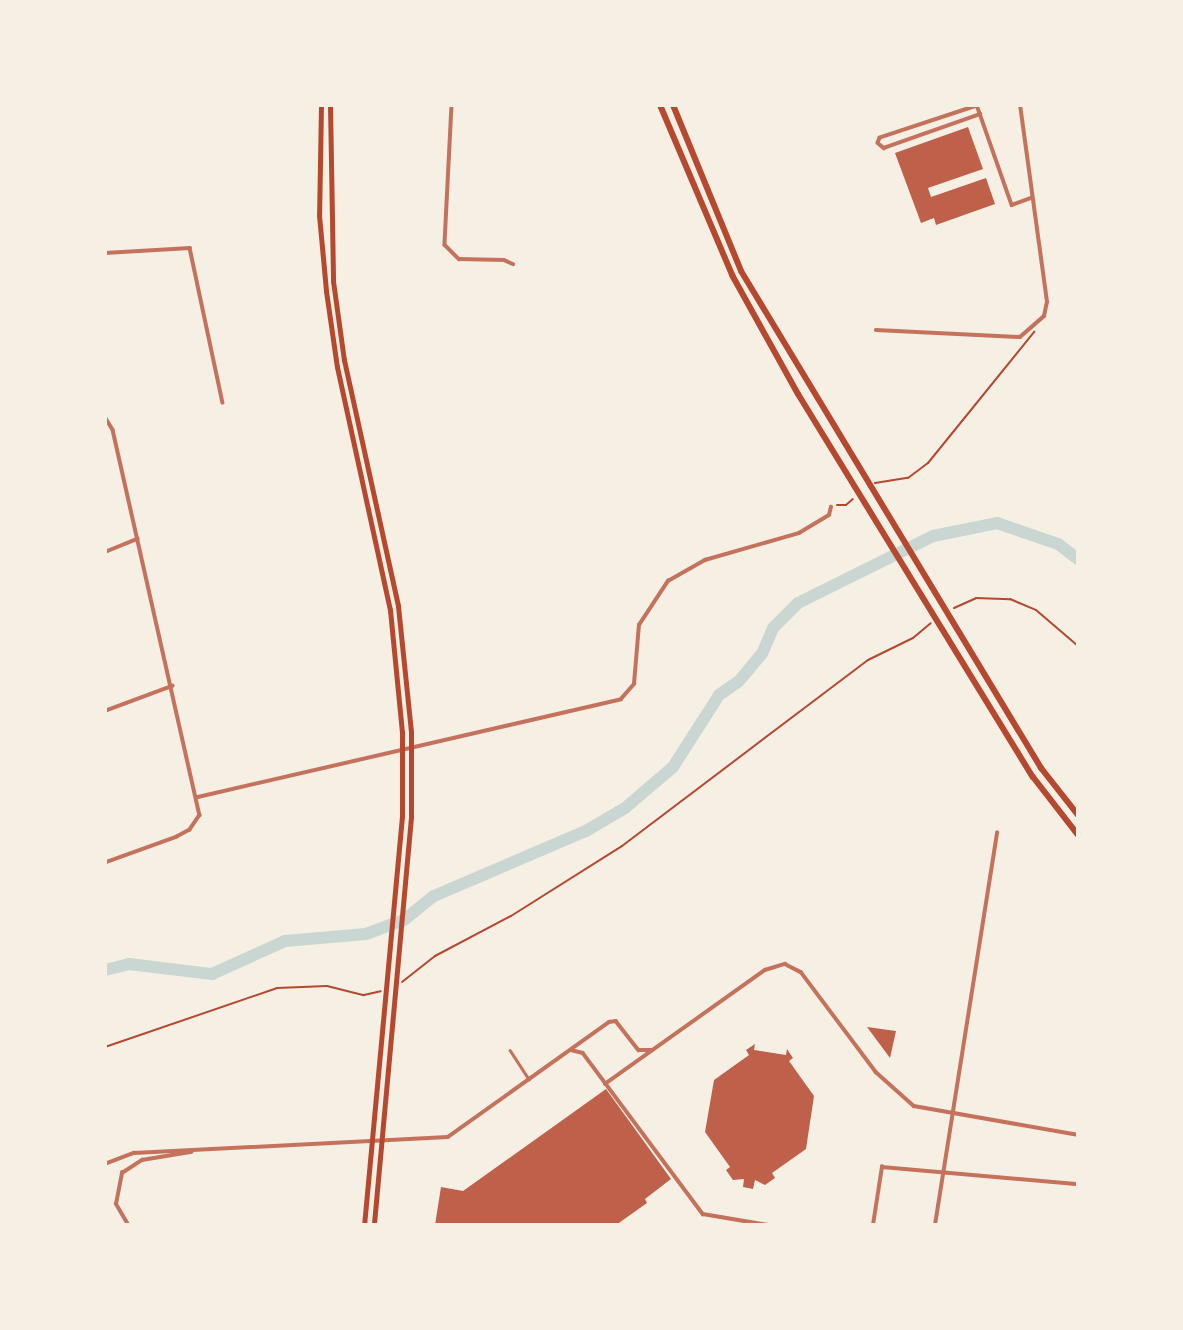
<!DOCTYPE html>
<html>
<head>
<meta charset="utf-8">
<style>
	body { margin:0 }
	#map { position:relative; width:1183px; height:1330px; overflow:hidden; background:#f6efe4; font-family:"Exo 2",sans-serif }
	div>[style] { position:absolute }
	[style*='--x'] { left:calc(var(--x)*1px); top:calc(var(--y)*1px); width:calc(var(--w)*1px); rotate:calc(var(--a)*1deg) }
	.river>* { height:12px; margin:-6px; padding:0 6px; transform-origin:6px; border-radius:6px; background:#c9d6d2 }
	.building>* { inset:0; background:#bf614a }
	.path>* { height:2px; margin:-1px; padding:0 1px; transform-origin:1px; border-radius:1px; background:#b5482f }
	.pedestrian>* { height:2.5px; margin:-1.25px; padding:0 1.25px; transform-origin:1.25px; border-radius:1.25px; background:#c5725c }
	.minor>* { height:3.5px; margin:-1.75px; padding:0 1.75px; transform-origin:1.75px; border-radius:1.75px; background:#c5725c }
	.secondary>* { height:4.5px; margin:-2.25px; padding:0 2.25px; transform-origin:2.25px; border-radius:2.25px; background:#b5482f }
	.primary>* { height:5px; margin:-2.5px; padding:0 2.5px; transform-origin:2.5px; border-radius:2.5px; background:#b5482f }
	.motorway>* { height:6px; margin:-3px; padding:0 3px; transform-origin:3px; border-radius:3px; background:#b5482f }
	span { translate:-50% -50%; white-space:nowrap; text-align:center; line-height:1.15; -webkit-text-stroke:6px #f6efe4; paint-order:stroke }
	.frame { position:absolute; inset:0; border:107px solid #f6efe4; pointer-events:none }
</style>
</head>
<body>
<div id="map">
	<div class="river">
		<div style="--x:105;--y:970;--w:25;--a:-14"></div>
		<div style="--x:129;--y:964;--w:84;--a:6.9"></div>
		<div style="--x:212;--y:974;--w:80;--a:-24.3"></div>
		<div style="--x:285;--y:941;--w:81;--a:-4.9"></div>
		<div style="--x:366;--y:934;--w:40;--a:-20.2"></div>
		<div style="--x:404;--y:920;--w:38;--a:-39"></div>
		<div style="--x:434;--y:896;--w:165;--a:-23.2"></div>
		<div style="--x:586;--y:831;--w:45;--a:-30.5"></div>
		<div style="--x:625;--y:808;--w:63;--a:-40.5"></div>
		<div style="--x:673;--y:767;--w:85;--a:-57.4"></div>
		<div style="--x:719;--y:695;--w:24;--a:-35"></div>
		<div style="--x:739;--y:681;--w:35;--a:-50"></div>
		<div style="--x:762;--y:654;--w:28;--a:-67"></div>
		<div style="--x:773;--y:628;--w:35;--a:-45"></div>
		<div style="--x:798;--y:603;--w:151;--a:-26.4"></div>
		<div style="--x:933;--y:536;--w:65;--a:-11.5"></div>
		<div style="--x:997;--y:523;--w:65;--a:19"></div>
		<div style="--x:1058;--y:544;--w:25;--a:37"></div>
	</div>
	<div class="building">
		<div style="clip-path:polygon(968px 127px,983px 169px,928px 188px,931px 197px,986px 178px,995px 204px,936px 225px,934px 218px,921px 223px,895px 153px)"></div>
		<div style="clip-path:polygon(867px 1027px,896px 1031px,890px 1058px)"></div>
		<div style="clip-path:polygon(755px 1044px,754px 1050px,786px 1055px,787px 1049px,793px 1058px,789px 1061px,814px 1096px,806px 1149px,772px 1173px,775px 1178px,765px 1185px,755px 1180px,753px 1189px,743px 1187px,744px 1179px,733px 1180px,726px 1170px,730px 1167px,705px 1132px,714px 1080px,749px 1055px,746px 1050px)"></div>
		<div style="clip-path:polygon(606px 1089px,671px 1179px,645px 1199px,647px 1203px,616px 1225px,435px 1225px,441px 1187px,463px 1191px)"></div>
	</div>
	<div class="path">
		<div style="--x:875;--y:483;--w:33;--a:-9"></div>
		<div style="--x:908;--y:478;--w:25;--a:-37"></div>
		<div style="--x:928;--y:463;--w:169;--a:-51"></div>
		<div style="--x:837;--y:505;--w:9;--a:0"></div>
		<div style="--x:846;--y:505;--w:9;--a:-41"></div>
		<div style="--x:954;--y:608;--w:24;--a:-24"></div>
		<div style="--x:976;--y:598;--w:34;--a:2"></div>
		<div style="--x:1010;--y:599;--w:28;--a:23"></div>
		<div style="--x:1036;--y:610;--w:55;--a:40.6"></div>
		<div style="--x:402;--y:982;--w:42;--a:-38.2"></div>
		<div style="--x:435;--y:956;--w:86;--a:-27.8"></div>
		<div style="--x:511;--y:916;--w:131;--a:-32.2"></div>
		<div style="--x:622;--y:846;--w:308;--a:-37.1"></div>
		<div style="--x:868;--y:660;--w:50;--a:-26.1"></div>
		<div style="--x:913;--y:638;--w:23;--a:-40"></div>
		<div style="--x:105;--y:1047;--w:182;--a:-18.9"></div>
		<div style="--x:277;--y:988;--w:50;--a:-2.3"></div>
		<div style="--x:327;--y:986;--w:38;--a:14"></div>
		<div style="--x:364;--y:995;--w:17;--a:-13"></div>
	</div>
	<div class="pedestrian">
		<div style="--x:510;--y:1050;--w:35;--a:57"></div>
	</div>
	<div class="minor">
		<div style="--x:452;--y:105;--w:140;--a:92.9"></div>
		<div style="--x:445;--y:245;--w:20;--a:45"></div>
		<div style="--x:459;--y:259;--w:45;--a:1.3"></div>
		<div style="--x:504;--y:260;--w:10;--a:24"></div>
		<div style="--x:977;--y:105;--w:106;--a:70.7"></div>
		<div style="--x:1012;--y:205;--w:20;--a:-20"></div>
		<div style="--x:977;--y:106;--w:102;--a:161.7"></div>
		<div style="--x:880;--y:138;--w:5;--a:112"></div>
		<div style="--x:878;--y:143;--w:8;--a:40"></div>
		<div style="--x:884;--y:148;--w:102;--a:-19.5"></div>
		<div style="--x:105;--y:253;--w:85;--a:-3.4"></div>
		<div style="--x:190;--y:248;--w:158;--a:78"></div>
		<div style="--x:876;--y:330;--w:144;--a:2.8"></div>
		<div style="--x:1020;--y:337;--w:32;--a:-41"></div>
		<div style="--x:1044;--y:316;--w:14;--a:-78"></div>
		<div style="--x:1047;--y:302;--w:199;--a:-97.8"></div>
		<div style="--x:105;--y:417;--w:15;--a:58"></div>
		<div style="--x:113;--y:430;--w:395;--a:77.3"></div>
		<div style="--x:200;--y:815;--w:18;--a:124"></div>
		<div style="--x:190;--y:830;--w:15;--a:152"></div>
		<div style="--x:177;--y:837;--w:77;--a:160.1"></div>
		<div style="--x:105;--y:552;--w:35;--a:-22"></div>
		<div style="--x:105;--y:711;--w:72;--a:-20.5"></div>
		<div style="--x:198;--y:797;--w:434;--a:-13"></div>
		<div style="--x:621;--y:699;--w:20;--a:-49"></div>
		<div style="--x:634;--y:684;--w:59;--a:-85.2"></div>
		<div style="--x:639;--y:625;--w:53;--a:-56.6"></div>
		<div style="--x:668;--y:581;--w:43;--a:-29.6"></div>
		<div style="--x:705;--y:560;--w:98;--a:-16"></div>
		<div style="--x:799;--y:533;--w:35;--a:-31"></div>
		<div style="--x:829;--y:515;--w:8;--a:-76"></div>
		<div style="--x:571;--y:1050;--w:12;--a:14"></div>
		<div style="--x:583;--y:1053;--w:201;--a:53.3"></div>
		<div style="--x:703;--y:1214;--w:66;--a:9.6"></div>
		<div style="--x:605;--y:1084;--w:196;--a:-35.5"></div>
		<div style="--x:765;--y:970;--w:21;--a:-17"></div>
		<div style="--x:785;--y:964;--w:18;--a:27"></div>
		<div style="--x:801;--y:972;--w:125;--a:53.1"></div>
		<div style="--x:876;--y:1072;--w:51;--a:41.8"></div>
		<div style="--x:914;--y:1106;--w:167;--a:10"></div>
		<div style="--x:105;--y:1164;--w:31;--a:-21"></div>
		<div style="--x:134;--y:1153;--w:314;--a:-2.9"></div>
		<div style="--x:448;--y:1137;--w:198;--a:-35.5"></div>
		<div style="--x:609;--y:1022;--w:7;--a:-8"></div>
		<div style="--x:616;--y:1021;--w:37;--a:52"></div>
		<div style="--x:639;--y:1050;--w:13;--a:0"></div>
		<div style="--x:128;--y:1225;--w:24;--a:-120"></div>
		<div style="--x:116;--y:1204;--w:32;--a:-79"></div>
		<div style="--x:122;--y:1173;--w:24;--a:-33"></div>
		<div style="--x:142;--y:1160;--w:50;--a:-9.3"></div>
		<div style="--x:873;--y:1225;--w:59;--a:-81.2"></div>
		<div style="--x:882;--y:1167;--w:197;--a:5"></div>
		<div style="--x:935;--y:1225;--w:397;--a:-81"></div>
	</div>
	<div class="secondary">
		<div style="--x:105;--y:1224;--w:1;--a:45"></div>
	</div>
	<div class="primary">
		<div style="--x:321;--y:105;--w:110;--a:91"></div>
		<div style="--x:319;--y:215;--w:76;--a:84.7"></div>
		<div style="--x:326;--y:291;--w:77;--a:81.8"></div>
		<div style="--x:337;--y:367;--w:249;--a:77.7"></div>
		<div style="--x:390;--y:610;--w:123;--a:84.4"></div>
		<div style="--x:402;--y:732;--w:84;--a:90"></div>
		<div style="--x:402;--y:816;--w:411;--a:95.3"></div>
		<div style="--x:330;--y:105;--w:176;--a:89"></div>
		<div style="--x:333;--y:281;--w:80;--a:82.1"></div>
		<div style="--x:344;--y:360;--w:252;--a:77.6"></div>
		<div style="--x:398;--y:606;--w:127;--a:84.1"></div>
		<div style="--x:411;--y:732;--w:85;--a:90"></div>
		<div style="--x:411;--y:817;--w:410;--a:95.2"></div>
	</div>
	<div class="motorway">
		<div style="--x:660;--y:105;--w:185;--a:67"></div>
		<div style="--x:732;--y:275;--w:136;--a:61"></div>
		<div style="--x:798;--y:394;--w:449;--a:58.5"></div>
		<div style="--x:1033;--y:777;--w:73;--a:52.2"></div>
		<div style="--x:673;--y:105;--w:179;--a:67.7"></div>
		<div style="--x:741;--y:271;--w:581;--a:58.88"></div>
		<div style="--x:1041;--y:768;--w:60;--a:51.8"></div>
	</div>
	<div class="frame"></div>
</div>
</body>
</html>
